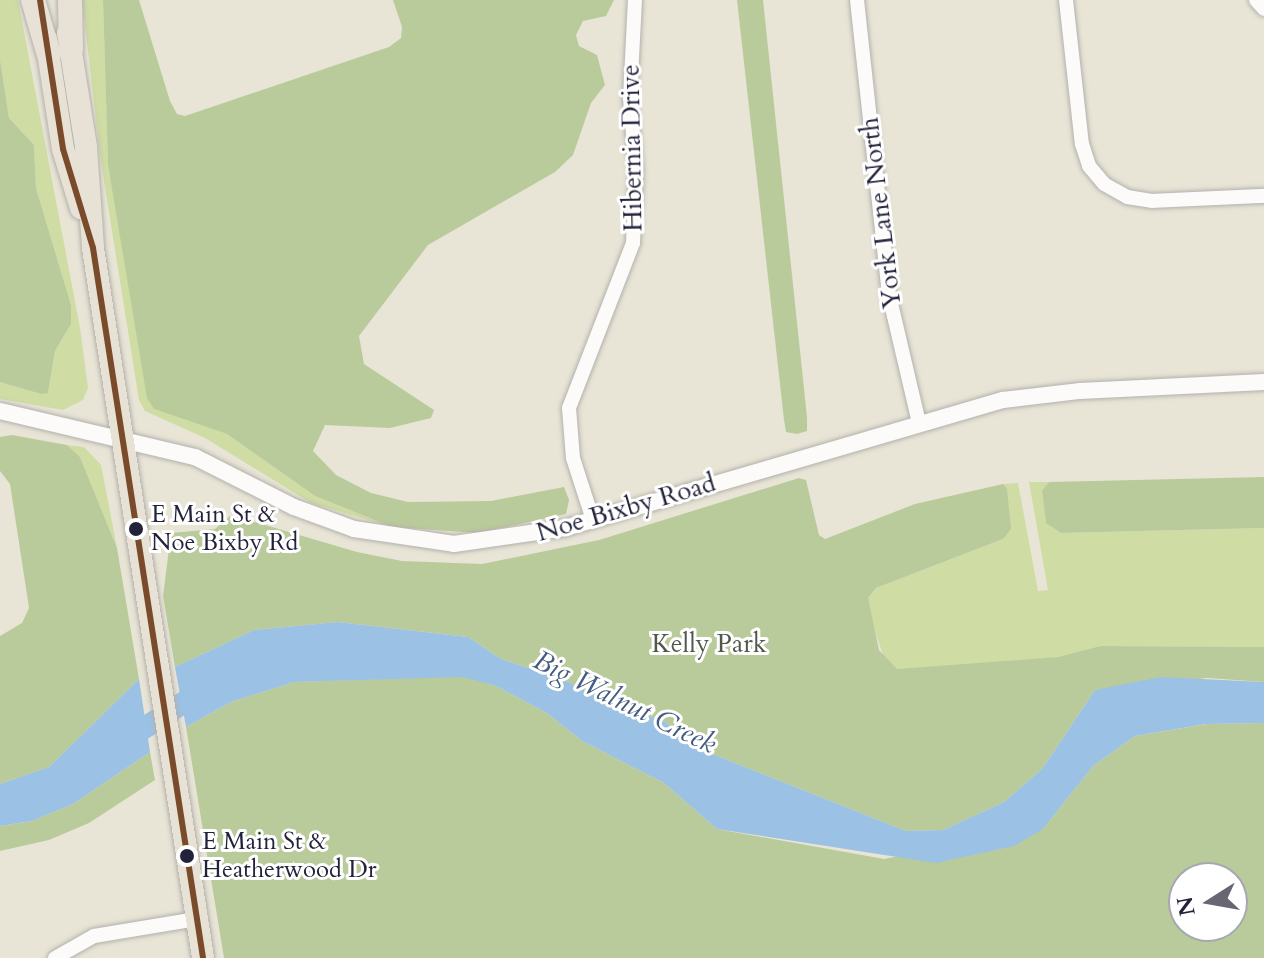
<!DOCTYPE html>
<html>
<head>
<meta charset="utf-8">
<style>
	body { margin:0 }
	#map { position:relative; width:1264px; height:958px; overflow:hidden; background:#e8e5d7; font-family:Cardo,serif }
	div>[style] { position:absolute }
	[style*='--x'] { left:calc(var(--x)*1px); top:calc(var(--y)*1px); width:calc(var(--w)*1px); rotate:calc(var(--a)*1deg) }
	.green>* { inset:0; background:#cfdca4 }
	.forest>* { inset:0; background:#bacb9b }
	.water>* { inset:0; background:#9bc1e4 }
	.river>* { height:22px; margin:-11px; padding:0 11px; transform-origin:11px; border-radius:11px; background:#9bc1e4 }
	.roads { filter:drop-shadow(0 0 2px #b3b1ab) drop-shadow(0 0 2px #b3b1ab) }
	.minor>* { height:14px; margin:-7px; padding:0 7px; transform-origin:7px; border-radius:7px; background:#fcfbf9 }
	.tertiary>* { height:16px; margin:-8px; padding:0 8px; transform-origin:8px; border-radius:8px; background:#fcfbf9 }
	.primary>* { height:22px; margin:-11px; padding:0 11px; transform-origin:11px; border-radius:11px; background:#e7e2d5 }
	.motorway>* { height:24px; margin:-12px; padding:0 12px; transform-origin:12px; border-radius:12px; background:#e7e2d5 }
	.bus-1>* { height:6px; margin:-3px; padding:0 3px; transform-origin:3px; border-radius:3px; background:#7a4b2a }
	.dots>* { width:22px; height:22px; translate:-50% -50%; box-sizing:border-box; border:4px solid #fff; border-radius:50% }
	span { translate:-50% -50%; white-space:nowrap; text-align:center; line-height:1.15; -webkit-text-stroke:6px #fff; paint-order:stroke }
	.bus-label { font-size:24px; color:#22223b }
	.left { translate:0 -50%; text-align:left }
	.street-label { font-size:26px; color:#22223b }
	.park-label { font-size:26px; color:#50584e }
	.water-label { font-size:28px; color:#455c81; font-style:italic }
	.north { position:absolute; left:1168px; top:862px; width:80px; height:80px; box-sizing:border-box; background:#fff; border:2px solid #a7a7b1; border-radius:50%; rotate:259deg; font-size:22px; font-weight:700; line-height:32px; text-align:center; color:#22223b }
	.north::after { content:''; display:block; margin:auto; width:28px; height:36px; background:#676672; clip-path:polygon(50% 0,100% 100%,50% 72%,0 100%) }
</style>
</head>
<body>
<div id="map">
	<div class="green">
		<div style="clip-path:polygon(0 0,18px 0,80px 328px,88px 388px,83px 400px,63px 410px,0 399px,0 382px,48px 393px,55px 351px,71px 324px,71px 305px,36px 188px,34px 145px,9px 118px,0 59px)"></div>
		<div style="clip-path:polygon(82px 0,103px 0,108px 165px,154px 409px,227px 434px,315px 496px,392px 527px,311px 503px,205px 438px,145px 411px,139px 400px,101px 162px)"></div>
		<div style="clip-path:polygon(67px 445px,84px 447px,101px 465px,117px 548px,80px 457px)"></div>
		<div style="clip-path:polygon(1029px 482px,1049px 482px,1042px 492px,1046px 522px,1061px 533px,1264px 528px,1264px 647px,1100px 646px,1058px 657px,952px 668px,896px 669px,886px 663px,866px 606px,868px 598px,876px 588px,1003px 539px,1003px 484px,1018px 483px,1038px 591px,1048px 590px)"></div>
	</div>
	<div class="forest">
		<div style="clip-path:polygon(103px 0,139px 0,170px 101px,177px 114px,185px 116px,389px 47px,401px 38px,402px 27px,393px 0,614px 0,606px 16px,583px 21px,576px 35px,579px 46px,597px 55px,605px 85px,591px 103px,573px 155px,555px 172px,428px 245px,359px 336px,364px 364px,434px 410px,431px 418px,390px 428px,325px 425px,313px 451px,336px 475px,371px 493px,408px 502px,491px 501px,564px 487px,569px 500px,566px 514px,478px 533px,392px 527px,315px 496px,227px 434px,154px 409px,147px 398px,108px 165px)"></div>
		<div style="clip-path:polygon(737px 0,763px 0,807px 417px,807px 431px,797px 434px,786px 432px,784px 420px)"></div>
		<div style="clip-path:polygon(0 59px,9px 118px,34px 145px,36px 188px,71px 305px,71px 324px,55px 351px,48px 393px,42px 394px,0 382px)"></div>
		<div style="clip-path:polygon(12px 435px,67px 445px,80px 457px,117px 548px,139px 679px,49px 767px,0 784px,0 636px,22px 623px,29px 608px,10px 484px,0 471px,0 437px)"></div>
		<div style="clip-path:polygon(1264px 477px,1264px 528px,1061px 533px,1046px 523px,1042px 491px,1049px 482px)"></div>
		<div style="clip-path:polygon(799px 478px,806px 480px,819px 535px,825px 539px,915px 504px,1003px 484px,1007px 489px,1011px 529px,1003px 539px,876px 588px,868px 598px,879px 650px,897px 669px,1058px 657px,1100px 646px,1264px 647px,1264px 682px,1207px 678px,1095px 690px,1042px 769px,1004px 802px,943px 830px,906px 831px,692px 746px,663px 720px,624px 710px,566px 681px,501px 659px,468px 637px,338px 622px,254px 630px,175px 667px,163px 596px,171px 533px,215px 529px,230px 516px,238px 517px,357px 552px,402px 561px,482px 564px,599px 540px)"></div>
		<div style="clip-path:polygon(evenodd,463px 676px,496px 686px,547px 713px,582px 741px,664px 783px,717px 829px,884px 859px,1043px 829px,1093px 766px,1135px 736px,1207px 724px,1264px 723px,1264px 958px,224px 958px,186px 727px,231px 702px,294px 682px,463px 676px,1184px 878px,1232px 878px,1232px 926px,1184px 926px,1184px 878px)"></div>
		<div style="clip-path:polygon(150px 752px,155px 780px,89px 823px,49px 840px,0 851px,0 826px,32px 821px,73px 804px)"></div>
	</div>
	<div class="water">
		<div style="clip-path:polygon(338px 622px,468px 637px,501px 659px,566px 681px,624px 710px,663px 720px,692px 746px,906px 831px,943px 830px,1004px 802px,1042px 769px,1095px 690px,1161px 677px,1264px 682px,1264px 723px,1206px 724px,1135px 736px,1093px 766px,1043px 829px,1014px 846px,936px 863px,717px 829px,664px 783px,582px 741px,547px 713px,496px 686px,463px 677px,294px 682px,231px 702px,186px 727px,175px 667px,254px 630px)"></div>
		<div style="clip-path:polygon(139px 679px,150px 752px,73px 804px,32px 821px,0 826px,0 784px,49px 767px)"></div>
	</div>
	<div class="river">
		<div style="--x:121;--y:743;--w:101;--a:-32.9"></div>
	</div>
	<div class="roads">
		<div class="minor">
			<div style="--x:857;--y:0;--w:297;--a:83.8"></div>
			<div style="--x:889;--y:295;--w:131;--a:76.8"></div>
			<div style="--x:1066;--y:0;--w:145;--a:83.7"></div>
			<div style="--x:1082;--y:144;--w:23;--a:72"></div>
			<div style="--x:1089;--y:166;--w:23;--a:50"></div>
			<div style="--x:1104;--y:184;--w:26;--a:29"></div>
			<div style="--x:1127;--y:197;--w:25;--a:9"></div>
			<div style="--x:1152;--y:201;--w:112;--a:-2.6"></div>
			<div style="--x:1256;--y:0;--w:12;--a:48"></div>
			<div style="--x:593;--y:520;--w:65;--a:-107.9"></div>
			<div style="--x:573;--y:458;--w:50;--a:-94.6"></div>
			<div style="--x:569;--y:408;--w:177;--a:-68.8"></div>
			<div style="--x:633;--y:243;--w:72;--a:-87.6"></div>
			<div style="--x:636;--y:171;--w:73;--a:-94.7"></div>
			<div style="--x:630;--y:98;--w:98;--a:-87.1"></div>
			<div style="--x:55;--y:958;--w:45;--a:-29.4"></div>
			<div style="--x:94;--y:936;--w:104;--a:-9.4"></div>
		</div>
		<div class="tertiary">
			<div style="--x:0;--y:411;--w:200;--a:13.3"></div>
			<div style="--x:195;--y:457;--w:111;--a:26.8"></div>
			<div style="--x:294;--y:507;--w:64;--a:20.1"></div>
			<div style="--x:354;--y:529;--w:101;--a:8.5"></div>
			<div style="--x:454;--y:544;--w:112;--a:-8.2"></div>
			<div style="--x:565;--y:528;--w:456;--a:-16.3"></div>
			<div style="--x:1003;--y:400;--w:78;--a:-6.7"></div>
			<div style="--x:1080;--y:391;--w:184;--a:-2.8"></div>
		</div>
		<div class="primary">
			<div style="--x:68;--y:33;--w:115;--a:81"></div>
			<div style="--x:86;--y:147;--w:101;--a:86"></div>
			<div style="--x:93;--y:248;--w:718;--a:81.19"></div>
			<div style="--x:46;--y:39;--w:111;--a:81.2"></div>
			<div style="--x:63;--y:149;--w:62;--a:73"></div>
		</div>
		<div class="motorway">
			<div style="--x:33;--y:0;--w:57;--a:73.8"></div>
			<div style="--x:70;--y:0;--w:49;--a:88.8"></div>
		</div>
	</div>
	<div class="bus-1">
		<div style="--x:40;--y:0;--w:151;--a:81.2"></div>
		<div style="--x:63;--y:149;--w:103;--a:73.1"></div>
		<div style="--x:93;--y:248;--w:718;--a:81.19"></div>
	</div>
	<div class="dots">
		<div style="left:136px;top:529px;background:#22223b"></div>
		<div style="left:187px;top:856px;background:#22223b"></div>
	</div>
	<div class="bus-label">
		<span class="left" style="left:151px;top:529px">E Main St &amp;<br>Noe Bixby Rd</span>
		<span class="left" style="left:202px;top:856px">E Main St &amp;<br>Heatherwood Dr</span>
	</div>
	<div class="street-label">
		<span style="left:632px;top:148px;rotate:-91deg">Hibernia Drive</span>
		<span style="left:881px;top:213px;rotate:-97deg">York Lane North</span>
		<span style="left:626px;top:508px;rotate:-16deg">Noe Bixby Road</span>
	</div>
	<div class="park-label">
		<span style="left:709px;top:644px">Kelly Park</span>
	</div>
	<div class="water-label">
		<span style="left:625px;top:702px;rotate:26deg">Big Walnut Creek</span>
	</div>
	<div class="north">N</div>
</div>
</body>
</html>
